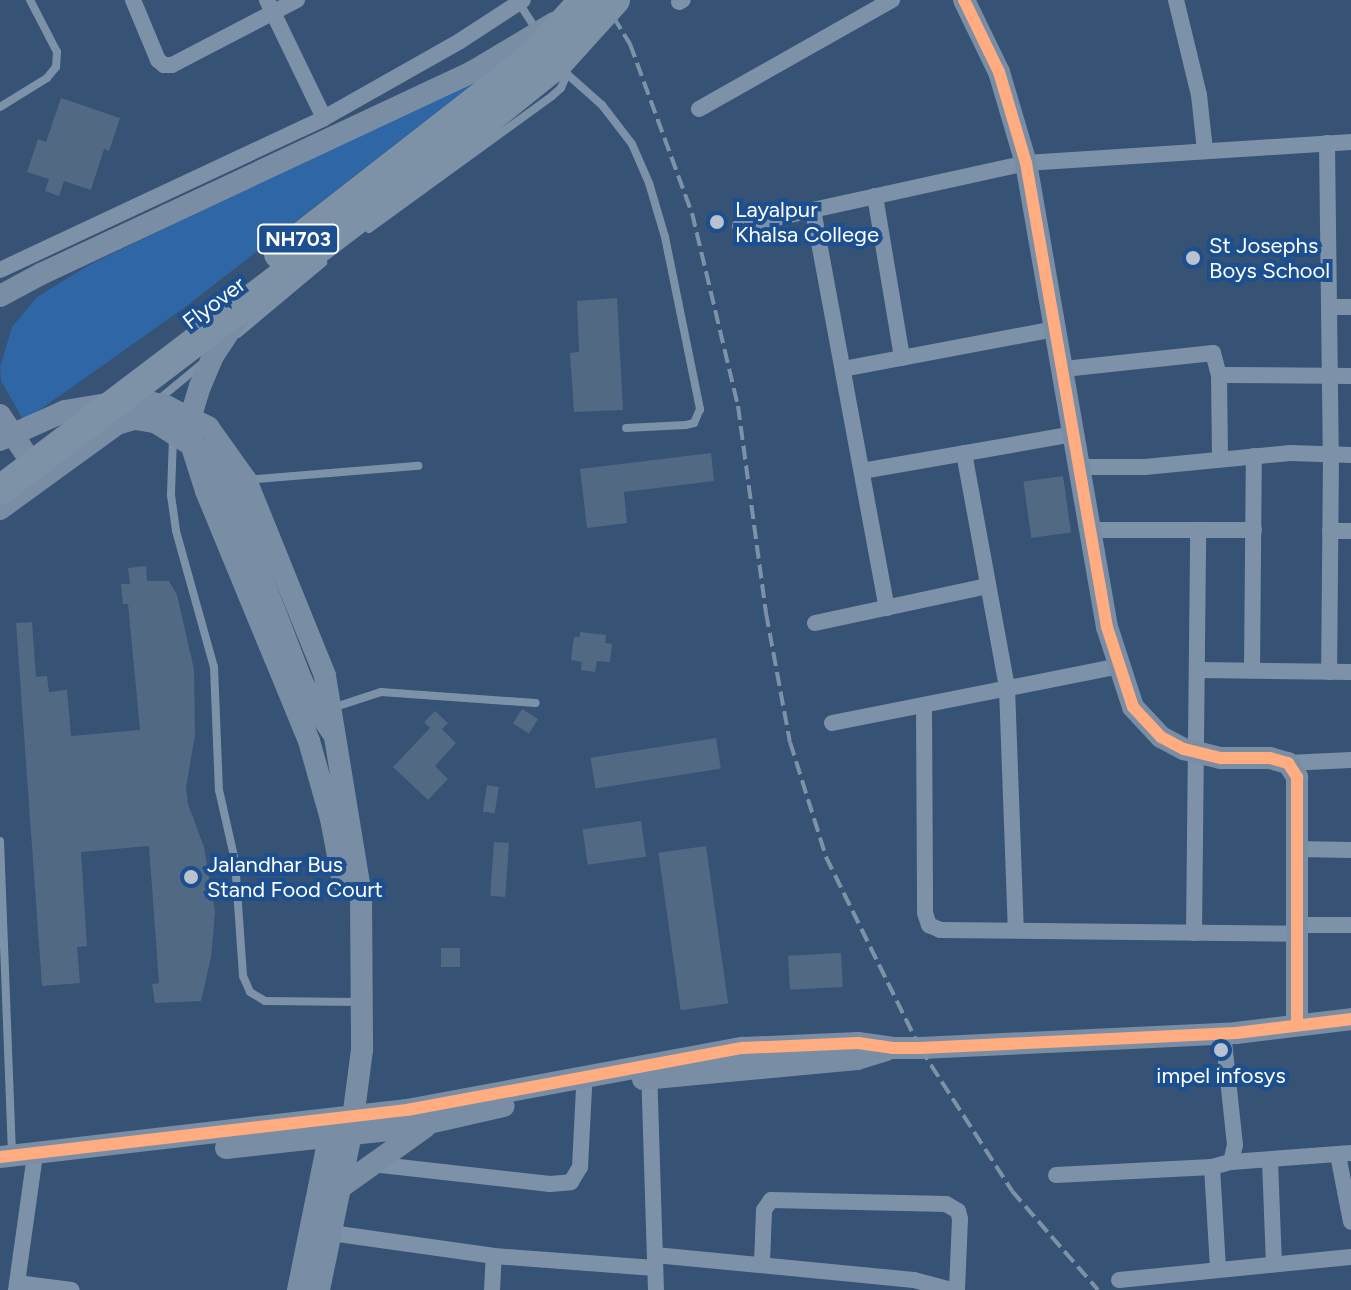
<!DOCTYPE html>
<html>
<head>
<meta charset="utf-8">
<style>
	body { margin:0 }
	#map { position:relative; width:1351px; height:1290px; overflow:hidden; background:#365274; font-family:Figtree,sans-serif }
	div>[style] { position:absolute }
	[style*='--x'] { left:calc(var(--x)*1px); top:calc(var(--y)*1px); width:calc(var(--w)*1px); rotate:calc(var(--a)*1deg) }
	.green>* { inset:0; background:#2f66a5 }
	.building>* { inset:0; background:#526984; transform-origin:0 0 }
	.lane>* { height:8px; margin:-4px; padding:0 4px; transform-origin:4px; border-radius:4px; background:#7d92a8 }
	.street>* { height:16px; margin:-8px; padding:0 8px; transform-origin:8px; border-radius:8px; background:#7d92a8 }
	.secondary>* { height:22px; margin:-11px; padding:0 11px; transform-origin:11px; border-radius:11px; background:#798da4 }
	.rail>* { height:4px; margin-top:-2px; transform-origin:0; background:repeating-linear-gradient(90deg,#7e92a7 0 14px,transparent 0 20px) }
	.secondary-bridge>* { height:22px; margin:-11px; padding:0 11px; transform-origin:11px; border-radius:11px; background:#798da4 }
	.highway-bridge>* { height:30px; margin:-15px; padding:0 15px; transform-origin:15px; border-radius:15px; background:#7e92a7 }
	.cycleway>* { height:12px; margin:-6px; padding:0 6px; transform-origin:6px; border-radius:6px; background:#ffac80 }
	.dots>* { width:22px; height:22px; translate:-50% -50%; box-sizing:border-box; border:4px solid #1b4f8f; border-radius:50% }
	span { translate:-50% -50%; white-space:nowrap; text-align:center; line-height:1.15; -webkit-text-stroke:8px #1b4f8f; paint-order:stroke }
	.shield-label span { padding:2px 6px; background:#1b4f8f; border:2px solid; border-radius:6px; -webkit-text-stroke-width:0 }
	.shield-label { font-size:20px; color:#fff; font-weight:700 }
	.poi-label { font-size:22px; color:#fff }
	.left { translate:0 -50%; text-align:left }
	.street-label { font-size:22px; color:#fff }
</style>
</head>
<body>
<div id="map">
	<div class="green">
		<div style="clip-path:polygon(470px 79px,477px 81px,184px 308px,24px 421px,1px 381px,0 367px,12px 327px,37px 297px,89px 265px)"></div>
	</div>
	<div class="building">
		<div style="clip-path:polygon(61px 98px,120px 118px,109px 151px,104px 149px,91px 190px,64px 181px,59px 196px,45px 191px,49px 179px,27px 172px,38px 139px,46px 142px)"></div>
		<div style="clip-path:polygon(617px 298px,623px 410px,574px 412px,570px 353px,579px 352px,577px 301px)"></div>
		<div style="clip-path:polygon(711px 453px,714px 481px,624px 492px,627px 523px,587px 528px,580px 469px)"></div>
		<div style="left:1063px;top:476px;width:57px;height:40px;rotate:82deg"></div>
		<div style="clip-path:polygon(146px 566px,147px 581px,169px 581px,177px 595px,194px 669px,195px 735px,186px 788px,188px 804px,204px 847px,215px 912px,211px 957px,201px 1001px,155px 1003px,152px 984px,159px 983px,149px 846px,81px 852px,87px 946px,77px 947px,80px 983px,42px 986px,16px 623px,32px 622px,36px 677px,47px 676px,49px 692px,67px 690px,71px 736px,140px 730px,128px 604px,123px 604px,121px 584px,130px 584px,128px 568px)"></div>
		<div style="clip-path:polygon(580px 632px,606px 635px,605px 643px,612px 644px,610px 662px,597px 661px,595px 672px,581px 670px,582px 662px,571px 660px,574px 637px,580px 637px)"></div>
		<div style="left:522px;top:709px;width:19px;height:17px;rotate:32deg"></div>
		<div style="clip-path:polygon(435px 711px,448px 723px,442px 729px,456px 743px,435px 766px,448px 779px,428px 800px,393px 767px,430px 728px,424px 722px)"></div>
		<div style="left:716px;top:738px;width:31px;height:127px;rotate:81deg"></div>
		<div style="left:487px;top:785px;width:12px;height:27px;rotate:9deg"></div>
		<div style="left:641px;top:821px;width:36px;height:59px;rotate:82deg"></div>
		<div style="left:494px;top:842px;width:15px;height:54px;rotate:4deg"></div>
		<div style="left:706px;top:846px;width:159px;height:48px;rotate:82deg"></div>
		<div style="left:441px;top:948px;width:19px;height:19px"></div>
		<div style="left:841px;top:953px;width:34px;height:53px;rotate:87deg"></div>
	</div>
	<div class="lane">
		<div style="--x:519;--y:3;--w:35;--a:57"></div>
		<div style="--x:567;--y:74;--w:47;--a:41.5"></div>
		<div style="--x:602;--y:105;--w:49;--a:52.4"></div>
		<div style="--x:632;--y:144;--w:43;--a:66.4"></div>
		<div style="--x:649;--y:183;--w:56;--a:73.5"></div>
		<div style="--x:665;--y:237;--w:176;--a:78.5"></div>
		<div style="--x:700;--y:409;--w:15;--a:113"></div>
		<div style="--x:694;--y:423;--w:8;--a:166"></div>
		<div style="--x:686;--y:425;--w:60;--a:177.1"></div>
		<div style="--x:0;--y:107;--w:55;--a:-31.7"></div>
		<div style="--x:47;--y:78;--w:14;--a:-51"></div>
		<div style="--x:56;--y:67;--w:15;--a:-86"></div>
		<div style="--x:57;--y:52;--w:59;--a:-117.4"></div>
		<div style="--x:369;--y:229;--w:226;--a:-36"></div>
		<div style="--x:552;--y:96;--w:12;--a:-42"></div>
		<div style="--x:561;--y:88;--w:15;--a:-67"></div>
		<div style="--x:567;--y:74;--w:6;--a:-121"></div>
		<div style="--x:238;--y:334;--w:111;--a:-39.9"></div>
		<div style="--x:158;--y:400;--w:58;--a:-39.4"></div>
		<div style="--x:173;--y:437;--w:58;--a:92"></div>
		<div style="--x:171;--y:495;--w:36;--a:82"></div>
		<div style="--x:176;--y:531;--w:141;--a:74.4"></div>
		<div style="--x:214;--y:667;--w:123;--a:87.7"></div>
		<div style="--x:219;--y:790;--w:73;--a:77.3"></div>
		<div style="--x:235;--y:861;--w:115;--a:86"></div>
		<div style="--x:243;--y:976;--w:17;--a:66"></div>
		<div style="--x:250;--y:992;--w:17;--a:31"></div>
		<div style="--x:265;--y:1001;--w:93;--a:0.6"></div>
		<div style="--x:246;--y:480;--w:173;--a:-4.7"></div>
		<div style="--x:332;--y:708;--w:52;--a:-18.1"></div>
		<div style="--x:381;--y:692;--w:155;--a:4.1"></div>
		<div style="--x:0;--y:841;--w:314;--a:87.8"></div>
	</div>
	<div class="street">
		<div style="--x:133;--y:0;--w:65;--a:67.4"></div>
		<div style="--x:158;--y:60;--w:8;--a:40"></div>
		<div style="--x:164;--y:65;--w:8;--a:0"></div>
		<div style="--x:172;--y:65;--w:141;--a:-27.5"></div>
		<div style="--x:267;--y:0;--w:131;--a:64.2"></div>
		<div style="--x:1176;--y:0;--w:98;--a:76.4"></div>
		<div style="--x:1199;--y:95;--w:55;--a:83.8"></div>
		<div style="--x:679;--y:2;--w:4;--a:-27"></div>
		<div style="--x:699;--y:109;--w:222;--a:-29.5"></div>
		<div style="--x:1327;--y:143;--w:311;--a:89.3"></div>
		<div style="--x:1331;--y:454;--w:218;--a:90.5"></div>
		<div style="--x:875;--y:196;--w:164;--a:80.5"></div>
		<div style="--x:813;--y:210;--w:405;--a:79.5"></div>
		<div style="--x:740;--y:226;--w:293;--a:-12.4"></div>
		<div style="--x:1026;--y:163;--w:326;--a:-3.7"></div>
		<div style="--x:0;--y:270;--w:358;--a:-25.1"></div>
		<div style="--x:324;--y:118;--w:156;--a:-29.5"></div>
		<div style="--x:460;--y:41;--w:75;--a:-33.1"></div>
		<div style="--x:1329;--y:307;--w:22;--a:0"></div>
		<div style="--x:843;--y:369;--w:216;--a:-10.7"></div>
		<div style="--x:1064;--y:369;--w:150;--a:-6.1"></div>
		<div style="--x:1213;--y:353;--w:23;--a:75"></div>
		<div style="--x:1219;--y:375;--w:84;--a:89.3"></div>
		<div style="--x:1219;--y:375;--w:132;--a:0.4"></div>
		<div style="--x:964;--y:453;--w:239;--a:79.6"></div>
		<div style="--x:1007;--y:688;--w:242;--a:87.9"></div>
		<div style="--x:1079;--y:467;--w:66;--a:0"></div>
		<div style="--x:1145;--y:467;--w:146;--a:-5.5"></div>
		<div style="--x:1290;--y:453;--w:61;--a:1.9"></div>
		<div style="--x:862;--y:471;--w:214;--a:-9.9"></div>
		<div style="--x:1090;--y:530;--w:164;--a:0"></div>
		<div style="--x:1330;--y:531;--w:21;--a:0"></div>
		<div style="--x:815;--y:623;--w:177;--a:-12.1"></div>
		<div style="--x:1199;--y:670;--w:152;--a:0.8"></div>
		<div style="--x:1252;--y:670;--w:214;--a:-89.5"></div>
		<div style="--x:924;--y:705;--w:208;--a:89.7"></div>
		<div style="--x:925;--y:913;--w:13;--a:72"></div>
		<div style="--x:929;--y:925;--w:12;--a:24"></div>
		<div style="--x:940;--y:930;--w:357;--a:0.6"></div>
		<div style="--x:832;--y:723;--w:294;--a:-11.2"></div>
		<div style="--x:1288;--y:763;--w:63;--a:-2.7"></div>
		<div style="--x:1297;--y:849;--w:54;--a:1.1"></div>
		<div style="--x:1297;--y:925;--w:54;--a:0"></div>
		<div style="--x:1194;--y:933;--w:400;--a:-89.4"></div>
		<div style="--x:649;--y:1068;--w:222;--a:88.2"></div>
		<div style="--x:1338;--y:1155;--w:68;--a:79"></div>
		<div style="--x:1270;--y:1161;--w:102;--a:87.8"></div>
		<div style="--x:1231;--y:1162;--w:120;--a:-4.3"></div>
		<div style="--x:372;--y:1164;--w:179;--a:6.4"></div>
		<div style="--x:550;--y:1184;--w:21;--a:-5"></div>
		<div style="--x:571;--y:1182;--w:17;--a:-59"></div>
		<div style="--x:580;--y:1167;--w:80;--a:-87.1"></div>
		<div style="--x:1212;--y:1167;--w:101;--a:86.6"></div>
		<div style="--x:1056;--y:1175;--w:156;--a:-2.9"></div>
		<div style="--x:1212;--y:1167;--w:20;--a:-15"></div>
		<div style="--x:1231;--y:1162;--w:17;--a:-77"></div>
		<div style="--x:1235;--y:1145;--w:113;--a:-96.1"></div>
		<div style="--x:331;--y:1233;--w:165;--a:8"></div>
		<div style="--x:494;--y:1256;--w:161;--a:4.3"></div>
		<div style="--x:655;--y:1255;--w:260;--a:5.5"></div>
		<div style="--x:914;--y:1280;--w:38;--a:15"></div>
		<div style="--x:762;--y:1263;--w:53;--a:-87.8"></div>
		<div style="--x:764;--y:1210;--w:12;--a:-55"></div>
		<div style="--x:771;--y:1200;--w:175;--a:1.3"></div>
		<div style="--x:946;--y:1204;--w:14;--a:30"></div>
		<div style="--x:958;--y:1211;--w:8;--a:76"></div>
		<div style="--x:960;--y:1219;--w:71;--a:92.4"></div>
		<div style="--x:1119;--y:1280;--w:233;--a:-5.7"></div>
		<div style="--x:17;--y:1283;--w:55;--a:7.3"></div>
		<div style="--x:16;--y:1290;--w:137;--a:-82"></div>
		<div style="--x:492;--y:1290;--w:34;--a:-87"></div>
	</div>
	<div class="secondary">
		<div style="--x:964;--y:0;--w:80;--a:64.1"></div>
		<div style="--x:999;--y:72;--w:95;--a:73.5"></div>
		<div style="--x:1026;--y:163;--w:471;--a:80.1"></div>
		<div style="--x:1107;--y:627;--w:84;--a:72"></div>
		<div style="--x:1133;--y:707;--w:41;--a:47"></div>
		<div style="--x:1161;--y:737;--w:26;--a:28"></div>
		<div style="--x:1184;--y:749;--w:38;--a:14"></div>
		<div style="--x:1221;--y:758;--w:49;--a:0"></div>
		<div style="--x:1270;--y:758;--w:19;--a:16"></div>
		<div style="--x:1288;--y:763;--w:17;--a:57"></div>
		<div style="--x:1297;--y:777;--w:248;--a:90"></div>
		<div style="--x:0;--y:296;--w:47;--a:-28.2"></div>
		<div style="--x:0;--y:415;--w:74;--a:56.5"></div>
		<div style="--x:0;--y:440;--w:71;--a:-24"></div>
		<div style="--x:65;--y:411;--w:73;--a:-9.5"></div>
		<div style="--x:137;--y:399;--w:32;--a:14"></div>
		<div style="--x:168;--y:407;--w:45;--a:26.6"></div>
		<div style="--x:208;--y:427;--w:65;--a:54.4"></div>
		<div style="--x:246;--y:480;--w:211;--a:68"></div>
		<div style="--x:325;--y:676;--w:222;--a:80.7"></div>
		<div style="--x:361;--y:895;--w:155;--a:89.6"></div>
		<div style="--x:362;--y:1050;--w:85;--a:97.5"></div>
		<div style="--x:351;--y:1134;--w:159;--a:101.6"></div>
		<div style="--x:0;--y:509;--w:145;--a:-36"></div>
		<div style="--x:117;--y:424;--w:19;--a:-16"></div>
		<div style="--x:135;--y:419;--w:20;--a:9"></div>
		<div style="--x:155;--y:422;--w:62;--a:32.4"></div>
		<div style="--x:207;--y:455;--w:40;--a:58"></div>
		<div style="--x:228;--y:489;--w:204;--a:69"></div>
		<div style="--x:301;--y:679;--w:30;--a:64"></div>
		<div style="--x:314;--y:706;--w:32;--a:55"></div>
		<div style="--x:275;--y:658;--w:90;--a:67.7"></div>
		<div style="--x:309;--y:741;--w:81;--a:74.2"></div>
		<div style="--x:331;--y:819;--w:64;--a:79.2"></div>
		<div style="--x:343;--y:882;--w:22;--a:36"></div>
		<div style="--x:643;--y:1079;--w:215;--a:-5.3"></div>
		<div style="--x:857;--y:1059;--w:31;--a:-17"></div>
		<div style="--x:226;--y:1148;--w:182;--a:-6.3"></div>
		<div style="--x:407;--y:1128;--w:99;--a:-12.8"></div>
		<div style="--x:0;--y:1157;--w:410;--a:-6.6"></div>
		<div style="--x:407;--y:1110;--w:342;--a:-10.5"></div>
		<div style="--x:743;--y:1048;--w:115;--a:-2.5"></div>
		<div style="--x:858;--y:1043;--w:34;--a:8"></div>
		<div style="--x:892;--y:1048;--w:28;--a:0"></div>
		<div style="--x:920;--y:1048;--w:316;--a:-2.7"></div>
		<div style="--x:1236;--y:1033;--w:116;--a:-6.9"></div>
		<div style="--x:341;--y:1187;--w:103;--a:-35.5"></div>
		<div style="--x:298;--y:1290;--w:170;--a:-78.5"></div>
	</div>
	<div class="rail">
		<div style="--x:603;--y:0;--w:52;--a:58.5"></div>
		<div style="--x:630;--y:44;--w:180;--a:69.9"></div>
		<div style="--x:692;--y:213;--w:198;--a:76.6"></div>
		<div style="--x:738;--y:406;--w:209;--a:82.3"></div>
		<div style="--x:766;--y:613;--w:131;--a:79.5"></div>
		<div style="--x:790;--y:742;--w:121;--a:72.6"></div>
		<div style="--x:826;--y:857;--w:213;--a:63.8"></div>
		<div style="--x:920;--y:1048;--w:170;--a:57.2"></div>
		<div style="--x:1012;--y:1191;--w:131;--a:49"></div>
	</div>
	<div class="secondary-bridge">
		<div style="--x:41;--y:274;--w:476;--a:-25.1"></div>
		<div style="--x:472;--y:72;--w:96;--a:-30.9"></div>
		<div style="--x:240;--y:315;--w:49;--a:123.4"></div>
		<div style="--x:213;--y:356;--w:33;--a:113"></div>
		<div style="--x:200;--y:386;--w:30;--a:107"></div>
		<div style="--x:191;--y:415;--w:32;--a:88"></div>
		<div style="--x:192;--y:447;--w:46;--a:72.3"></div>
		<div style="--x:206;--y:491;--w:181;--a:67.6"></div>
	</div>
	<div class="highway-bridge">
		<div style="--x:279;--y:254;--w:319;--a:-37.9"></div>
		<div style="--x:531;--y:58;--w:79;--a:-47.6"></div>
		<div style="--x:0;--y:490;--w:604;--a:-37.19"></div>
		<div style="--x:481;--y:125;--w:99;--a:-38.8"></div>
		<div style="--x:558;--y:63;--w:85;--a:-47.9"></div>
	</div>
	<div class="cycleway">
		<div style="--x:964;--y:0;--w:80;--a:64.1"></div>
		<div style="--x:999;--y:72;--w:95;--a:73.5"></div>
		<div style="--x:1026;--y:163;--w:471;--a:80.1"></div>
		<div style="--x:1107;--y:627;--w:84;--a:72"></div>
		<div style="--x:1133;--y:707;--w:41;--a:47"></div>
		<div style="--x:1161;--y:737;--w:26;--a:28"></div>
		<div style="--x:1184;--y:749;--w:38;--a:14"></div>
		<div style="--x:1221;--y:758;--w:49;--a:0"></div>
		<div style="--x:1270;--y:758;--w:19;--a:16"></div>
		<div style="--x:1288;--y:763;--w:17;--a:57"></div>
		<div style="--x:1297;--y:777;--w:248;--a:90"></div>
		<div style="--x:0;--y:1157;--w:410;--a:-6.6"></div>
		<div style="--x:407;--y:1110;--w:342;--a:-10.5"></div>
		<div style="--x:743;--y:1048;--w:115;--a:-2.5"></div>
		<div style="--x:858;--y:1043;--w:34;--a:8"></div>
		<div style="--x:892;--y:1048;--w:28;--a:0"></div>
		<div style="--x:920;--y:1048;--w:316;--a:-2.7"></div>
		<div style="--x:1236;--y:1033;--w:116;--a:-6.9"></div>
	</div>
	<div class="dots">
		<div style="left:717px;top:222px;background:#b9c2ce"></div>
		<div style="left:1193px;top:258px;background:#b9c2ce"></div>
		<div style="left:191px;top:877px;background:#b9c2ce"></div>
		<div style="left:1221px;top:1050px;background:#b9c2ce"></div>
	</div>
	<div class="shield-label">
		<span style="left:298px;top:239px">NH703</span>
	</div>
	<div class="poi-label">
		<span class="left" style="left:735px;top:222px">Layalpur<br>Khalsa College</span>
		<span class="left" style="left:1209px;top:258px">St Josephs<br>Boys School</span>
		<span class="left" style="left:207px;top:877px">Jalandhar Bus<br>Stand Food Court</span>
		<span style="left:1221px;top:1076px">impel infosys</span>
	</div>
	<div class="street-label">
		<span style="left:214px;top:303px;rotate:-37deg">Flyover</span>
	</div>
</div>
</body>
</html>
